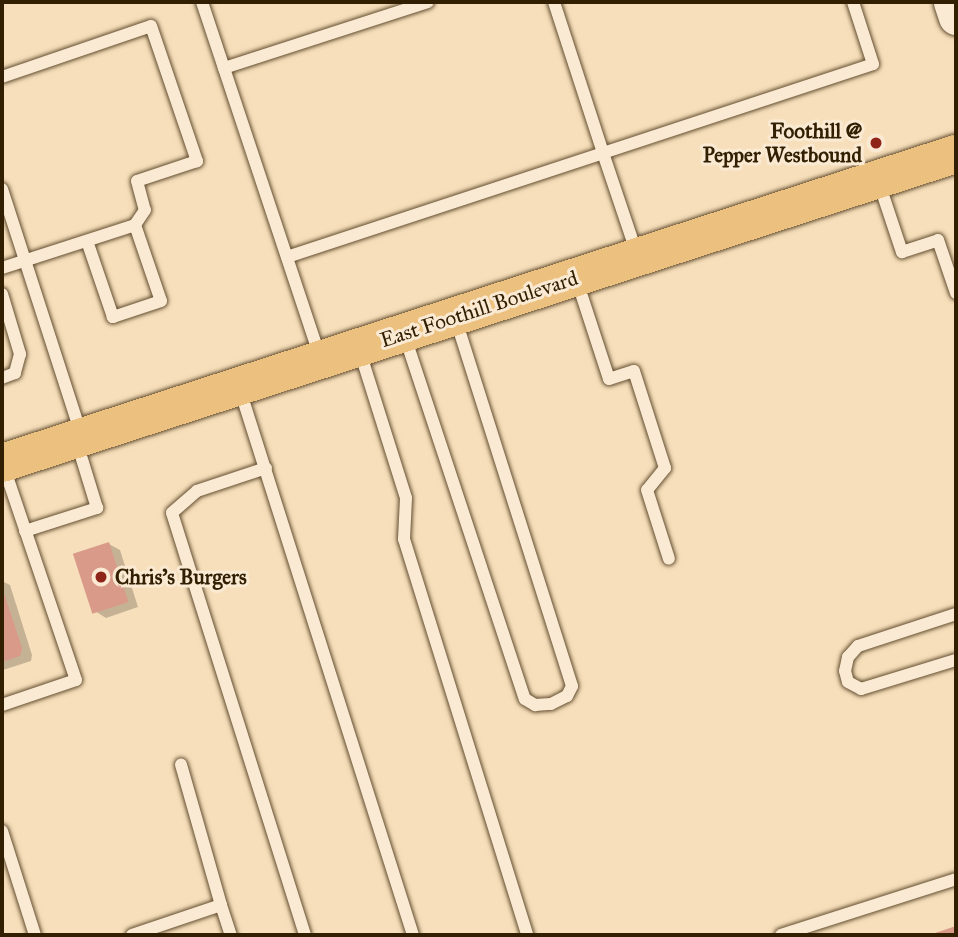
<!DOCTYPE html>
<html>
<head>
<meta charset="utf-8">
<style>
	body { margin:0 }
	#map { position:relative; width:958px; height:937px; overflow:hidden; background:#f7dfbb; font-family:"IM FELL Great Primer",serif }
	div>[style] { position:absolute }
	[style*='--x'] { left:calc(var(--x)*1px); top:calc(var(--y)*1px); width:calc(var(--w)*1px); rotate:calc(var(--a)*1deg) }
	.shadow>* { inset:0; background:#0003 }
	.building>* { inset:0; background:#d99a89; transform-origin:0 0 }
	.roads { filter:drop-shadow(0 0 2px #634e30) drop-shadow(0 0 2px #634e30) }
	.service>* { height:12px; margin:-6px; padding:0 6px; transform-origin:6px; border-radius:6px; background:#faead3 }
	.secondary>* { height:35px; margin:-17.5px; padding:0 17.5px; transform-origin:17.5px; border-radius:17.5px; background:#faead3 }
	.primary>* { height:38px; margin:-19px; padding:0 19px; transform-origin:19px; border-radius:19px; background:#ecc07e }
	.dots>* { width:19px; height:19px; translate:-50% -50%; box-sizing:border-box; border:4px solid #faead3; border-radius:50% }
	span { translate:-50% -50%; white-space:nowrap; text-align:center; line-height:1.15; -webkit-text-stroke:6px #faead3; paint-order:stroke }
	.poi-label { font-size:21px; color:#321e01; font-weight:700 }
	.right { translate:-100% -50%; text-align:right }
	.left { translate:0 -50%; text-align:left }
	.street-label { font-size:21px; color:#321e01 }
	.frame { position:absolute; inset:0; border:4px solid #321e01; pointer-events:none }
</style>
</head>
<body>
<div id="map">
	<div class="shadow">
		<div style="clip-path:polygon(109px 544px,120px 550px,138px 607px,106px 618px,95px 611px)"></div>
		<div style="clip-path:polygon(2px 581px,10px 585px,32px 655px,31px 661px,3px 670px)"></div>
	</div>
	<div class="building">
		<div style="left:109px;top:542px;width:63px;height:38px;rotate:72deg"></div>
		<div style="clip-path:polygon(2px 587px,22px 648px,20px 656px,2px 662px)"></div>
		<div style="clip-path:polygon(956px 926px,956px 935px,929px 935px)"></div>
	</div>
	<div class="roads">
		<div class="service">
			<div style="--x:202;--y:2;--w:374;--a:71.6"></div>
			<div style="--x:554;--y:2;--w:159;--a:72"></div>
			<div style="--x:603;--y:153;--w:284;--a:-18.2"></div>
			<div style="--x:873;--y:64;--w:65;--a:-107.9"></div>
			<div style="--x:224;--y:68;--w:214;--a:-17.9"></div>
			<div style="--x:2;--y:77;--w:157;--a:-18.9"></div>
			<div style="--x:151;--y:26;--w:143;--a:71.2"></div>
			<div style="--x:197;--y:161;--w:63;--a:161.6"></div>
			<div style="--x:137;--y:181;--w:30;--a:75"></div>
			<div style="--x:145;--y:210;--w:18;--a:124"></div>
			<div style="--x:879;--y:183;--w:73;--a:71.6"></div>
			<div style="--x:902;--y:252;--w:38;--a:-18"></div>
			<div style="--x:938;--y:240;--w:56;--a:71.2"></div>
			<div style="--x:2;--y:189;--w:257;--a:72.1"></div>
			<div style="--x:287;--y:257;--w:333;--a:-18.2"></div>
			<div style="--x:603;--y:153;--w:107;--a:71.4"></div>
			<div style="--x:2;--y:268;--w:140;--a:-17.9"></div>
			<div style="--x:135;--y:225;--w:80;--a:71.1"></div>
			<div style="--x:161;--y:301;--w:51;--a:161.6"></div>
			<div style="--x:113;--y:317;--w:80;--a:-108.9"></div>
			<div style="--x:577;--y:281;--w:103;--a:71.9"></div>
			<div style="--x:609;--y:379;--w:26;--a:-18"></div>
			<div style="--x:634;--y:371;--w:102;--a:72.3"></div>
			<div style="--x:665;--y:468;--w:28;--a:129"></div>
			<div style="--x:647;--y:490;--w:72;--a:72.3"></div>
			<div style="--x:2;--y:294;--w:63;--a:73.3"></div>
			<div style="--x:20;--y:354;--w:20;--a:105"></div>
			<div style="--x:15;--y:373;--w:14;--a:159"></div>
			<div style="--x:405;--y:337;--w:381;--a:71.7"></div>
			<div style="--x:525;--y:699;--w:12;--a:31"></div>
			<div style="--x:535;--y:705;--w:16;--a:-4"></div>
			<div style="--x:551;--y:704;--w:18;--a:-27"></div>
			<div style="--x:567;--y:696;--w:11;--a:-63"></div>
			<div style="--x:572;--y:686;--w:383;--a:-107.6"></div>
			<div style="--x:360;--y:352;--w:153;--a:72.5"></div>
			<div style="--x:406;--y:498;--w:41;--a:92.8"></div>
			<div style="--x:404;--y:539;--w:415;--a:72.7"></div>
			<div style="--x:240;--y:390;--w:572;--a:72.39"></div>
			<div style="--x:266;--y:468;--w:73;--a:161.6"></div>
			<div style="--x:197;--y:491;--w:33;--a:139"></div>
			<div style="--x:172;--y:513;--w:442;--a:72.5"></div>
			<div style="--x:25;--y:531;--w:76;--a:-17.7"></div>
			<div style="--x:97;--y:508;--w:68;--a:-107.1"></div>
			<div style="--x:956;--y:614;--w:103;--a:161.9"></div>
			<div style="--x:858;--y:646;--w:15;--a:132"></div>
			<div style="--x:848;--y:657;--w:14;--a:102"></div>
			<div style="--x:845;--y:671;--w:11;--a:75"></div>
			<div style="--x:848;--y:682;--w:15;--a:28"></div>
			<div style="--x:861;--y:689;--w:99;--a:-17"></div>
			<div style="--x:2;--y:705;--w:78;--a:-18.7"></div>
			<div style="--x:76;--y:680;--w:225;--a:-108.7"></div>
			<div style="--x:2;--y:831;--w:109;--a:72.4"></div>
			<div style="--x:221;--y:905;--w:32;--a:72"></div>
			<div style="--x:132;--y:935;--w:94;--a:-18.6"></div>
			<div style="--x:221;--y:905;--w:146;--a:-105.9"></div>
			<div style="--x:781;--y:935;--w:184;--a:-17.7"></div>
		</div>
		<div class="secondary">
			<div style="--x:951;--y:2;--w:16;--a:72"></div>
		</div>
		<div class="primary">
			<div style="--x:2;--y:463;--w:1003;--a:-17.95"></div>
		</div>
	</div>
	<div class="dots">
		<div style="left:876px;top:143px;background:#8f2418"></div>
		<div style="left:101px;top:577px;background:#8f2418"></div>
	</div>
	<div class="poi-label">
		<span class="right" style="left:862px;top:143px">Foothill @<br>Pepper Westbound</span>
		<span class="left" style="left:115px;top:577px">Chris's Burgers</span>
	</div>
	<div class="street-label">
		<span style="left:479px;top:309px;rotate:-18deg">East Foothill Boulevard</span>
	</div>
	<div class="frame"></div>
</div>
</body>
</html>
